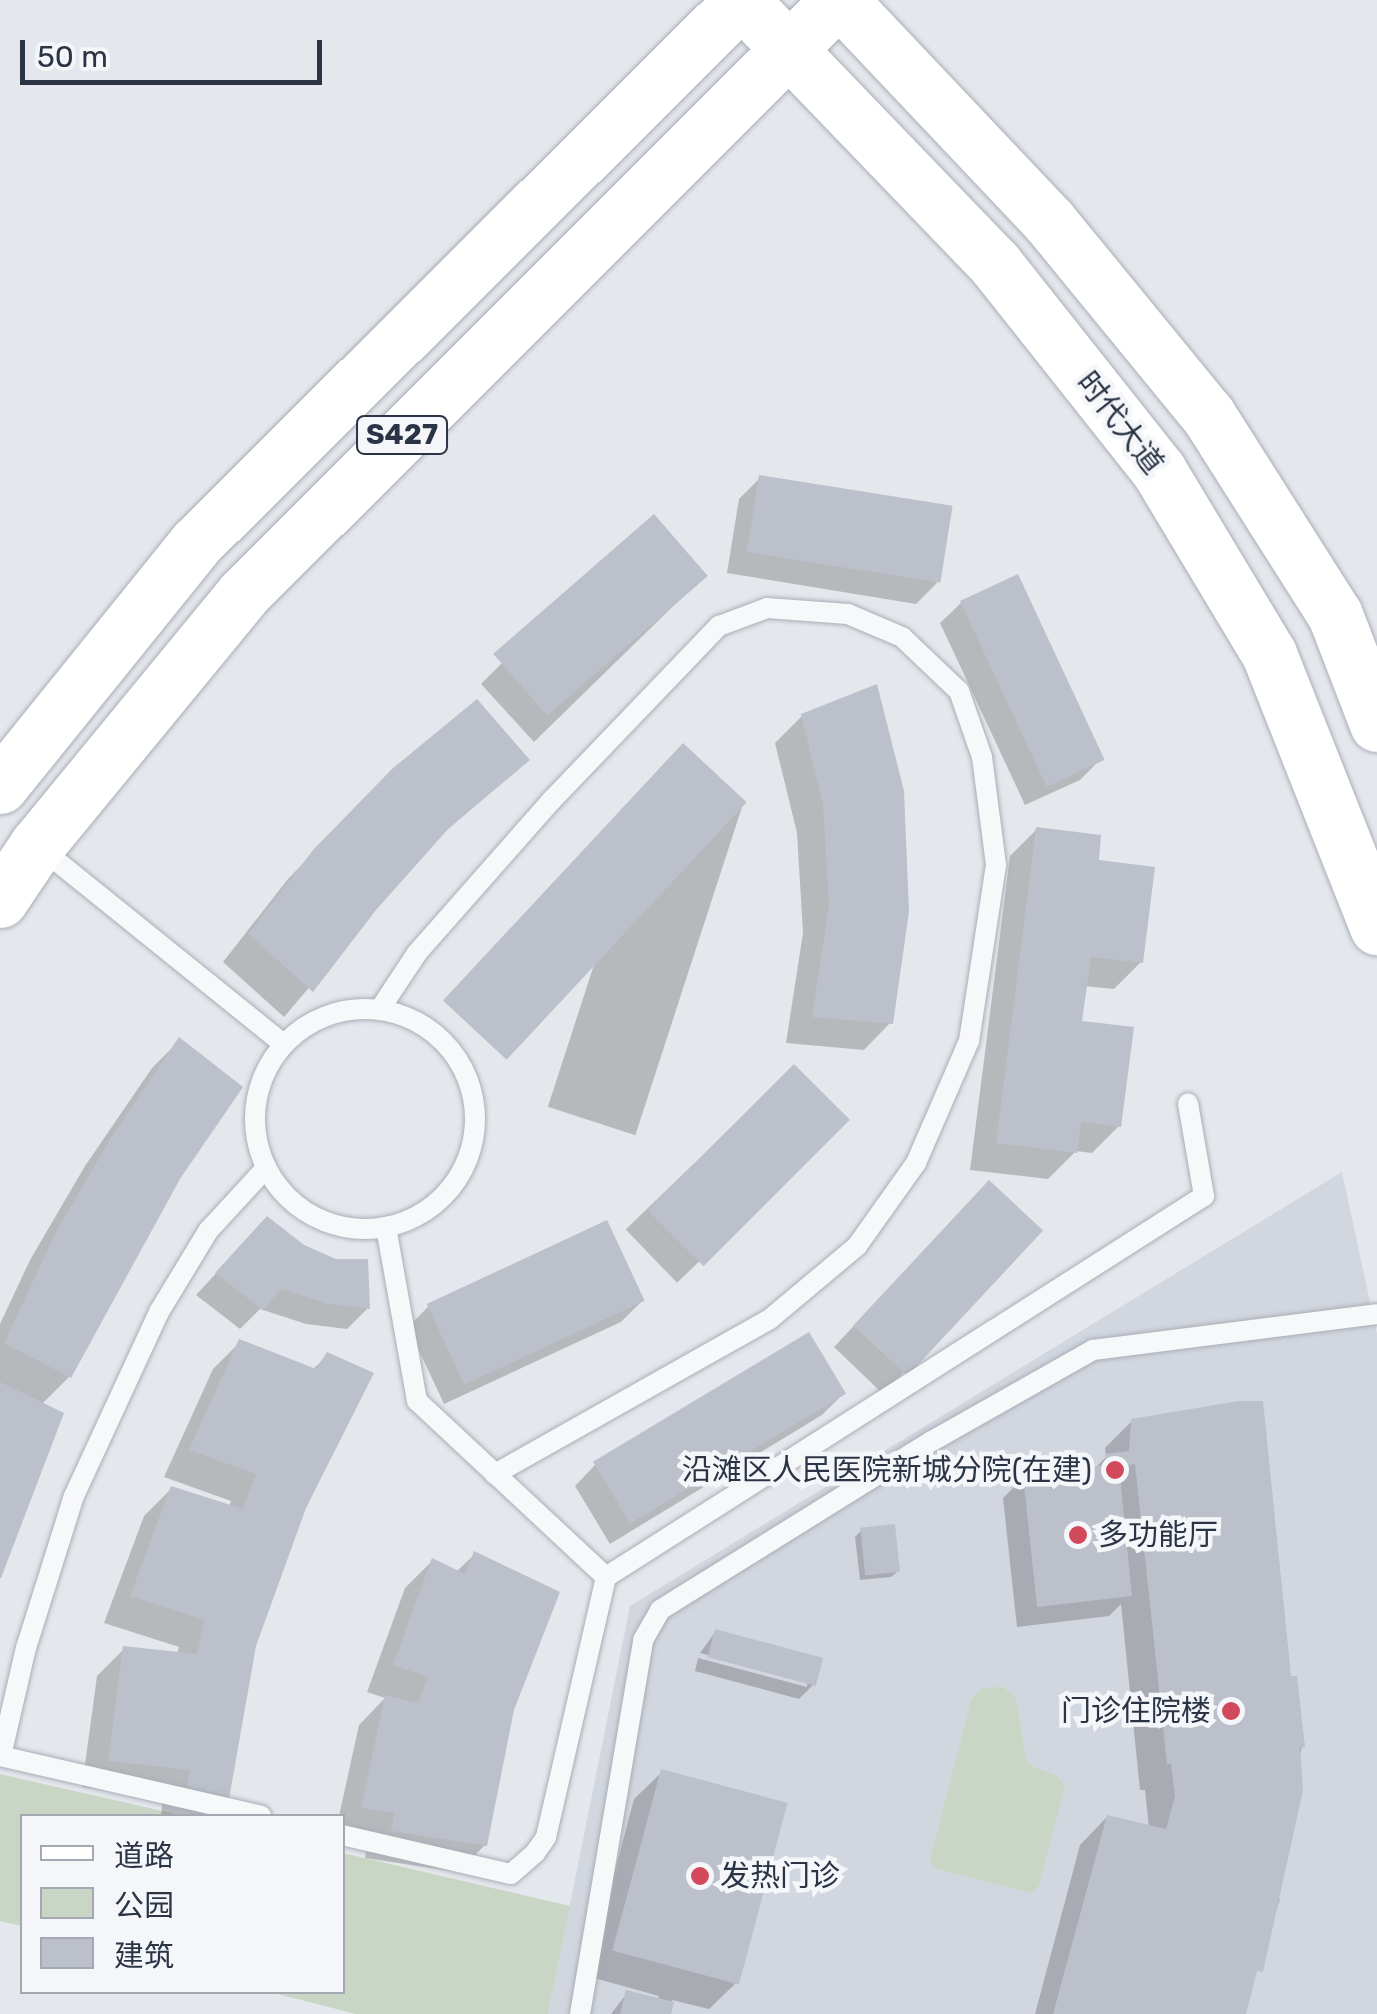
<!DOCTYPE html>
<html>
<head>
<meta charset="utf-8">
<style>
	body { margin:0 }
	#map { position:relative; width:1377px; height:2014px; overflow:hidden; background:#e4e7ec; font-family:Rubik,"Noto Sans SC",sans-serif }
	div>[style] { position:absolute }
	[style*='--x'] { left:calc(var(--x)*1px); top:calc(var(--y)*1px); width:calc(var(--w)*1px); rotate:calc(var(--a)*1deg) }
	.built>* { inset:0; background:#d2d6de }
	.green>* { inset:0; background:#c9d6c5 }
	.shadow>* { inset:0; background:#0003; transform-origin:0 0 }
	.building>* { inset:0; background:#bbc0ca; transform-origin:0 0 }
	.roads { filter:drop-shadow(0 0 2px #a9aeb7) drop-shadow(0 0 2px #a9aeb7) }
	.lane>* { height:20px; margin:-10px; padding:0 10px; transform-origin:10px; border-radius:10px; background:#f7f8fa }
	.lane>.ring { margin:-10px; padding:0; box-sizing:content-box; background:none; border:20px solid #f7f8fa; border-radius:50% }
	.secondary>* { height:55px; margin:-27.5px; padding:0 27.5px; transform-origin:27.5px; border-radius:27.5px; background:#fff }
	.primary>* { height:55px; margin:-27.5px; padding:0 27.5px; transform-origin:27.5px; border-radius:27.5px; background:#fff }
	.dots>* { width:28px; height:28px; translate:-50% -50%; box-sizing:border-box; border:5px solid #f4f6f9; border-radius:50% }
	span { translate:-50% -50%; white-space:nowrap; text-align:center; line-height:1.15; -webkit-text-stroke:9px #f4f6f9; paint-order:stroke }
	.shield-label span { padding:2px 8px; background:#f4f6f9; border:2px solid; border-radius:8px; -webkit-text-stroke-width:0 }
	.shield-label { font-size:28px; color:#2b3445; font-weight:700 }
	.street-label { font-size:30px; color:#2b3445 }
	.poi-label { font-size:30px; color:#2b3445 }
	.right { translate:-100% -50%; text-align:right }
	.left { translate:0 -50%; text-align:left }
	.legend { position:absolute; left:20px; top:1814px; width:325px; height:180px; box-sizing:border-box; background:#f4f6f9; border:2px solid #a4a8b1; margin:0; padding:12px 18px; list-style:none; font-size:30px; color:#2b3445 }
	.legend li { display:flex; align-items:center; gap:20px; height:50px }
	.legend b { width:50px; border:2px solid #a4a8b1 }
	.scale { position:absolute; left:20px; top:40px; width:302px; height:45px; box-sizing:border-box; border:5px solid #2b3445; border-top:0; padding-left:12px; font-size:30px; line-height:35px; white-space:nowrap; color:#2b3445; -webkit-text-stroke:8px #f4f6f9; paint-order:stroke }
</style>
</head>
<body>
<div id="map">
	<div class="built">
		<div style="clip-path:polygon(1342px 1172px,1377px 1334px,1377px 2014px,548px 2014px,630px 1606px)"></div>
	</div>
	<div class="green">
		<div style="clip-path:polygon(1003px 1687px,1016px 1698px,1027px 1764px,1057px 1776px,1065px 1785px,1039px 1886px,1031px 1893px,934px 1868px,930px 1860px,971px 1700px,981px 1688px)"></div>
		<div style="clip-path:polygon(0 1774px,184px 1816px,22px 1816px,22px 1926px,0 1921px)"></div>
		<div style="clip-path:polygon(343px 1853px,570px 1906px,548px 2014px,356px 2014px,270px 1992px,342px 1992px)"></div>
	</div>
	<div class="shadow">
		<div style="clip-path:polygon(760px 478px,937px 583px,916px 604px,727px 573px,739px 499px)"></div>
		<div style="clip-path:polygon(704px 576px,534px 742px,481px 684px,502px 663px)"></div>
		<div style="clip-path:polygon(1016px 577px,1101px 759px,1080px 780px,1025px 805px,940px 623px,961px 603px)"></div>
		<div style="clip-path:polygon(802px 716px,891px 1022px,864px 1050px,786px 1043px,803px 933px,797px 833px,775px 743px)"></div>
		<div style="clip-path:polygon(527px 760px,430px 845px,284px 1017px,223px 962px,288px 879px,365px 799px)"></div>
		<div style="left:656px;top:774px;width:92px;height:350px;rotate:18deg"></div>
		<div style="clip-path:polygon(1037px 829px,1096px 863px,1141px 962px,1114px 989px,1084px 986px,1080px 1023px,1119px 1126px,1092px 1153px,1076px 1151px,1048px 1179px,970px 1170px,1010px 856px)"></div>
		<div style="clip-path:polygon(179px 1041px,178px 1178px,69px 1377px,41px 1405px,0 1576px,0 1324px,30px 1260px,85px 1166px,152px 1068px)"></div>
		<div style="left:794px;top:1067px;width:74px;height:234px;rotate:46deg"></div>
		<div style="clip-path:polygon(968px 1204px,1039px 1231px,883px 1394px,834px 1347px)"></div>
		<div style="clip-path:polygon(247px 1240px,368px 1308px,347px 1329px,306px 1324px,260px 1309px,240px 1329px,196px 1295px)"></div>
		<div style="clip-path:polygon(642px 1301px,621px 1322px,444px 1404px,408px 1327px,429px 1306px)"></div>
		<div style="clip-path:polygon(240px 1342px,312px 1370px,328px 1355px,304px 1507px,254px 1646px,226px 1798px,207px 1816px,161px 1816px,163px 1796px,82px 1787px,97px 1676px,124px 1649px,177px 1654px,179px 1647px,104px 1623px,144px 1516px,171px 1489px,229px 1507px,231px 1501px,164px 1477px,213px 1369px)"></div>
		<div style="clip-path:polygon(843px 1394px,822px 1415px,610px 1544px,575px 1486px,595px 1465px)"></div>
		<div style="clip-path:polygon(1132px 1421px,1289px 1678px,1302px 1746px,1274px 1897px,1280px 1899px,1243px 2014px,1035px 2014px,1080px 1845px,1107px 1817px,1149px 1828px,1145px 1790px,1140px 1790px,1121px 1604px,1109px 1616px,1017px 1627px,1003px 1498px,1024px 1477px,1094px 1469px,1106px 1457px,1105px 1448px)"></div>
		<div style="clip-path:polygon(861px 1531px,898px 1571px,891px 1577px,860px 1580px,855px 1537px)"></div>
		<div style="clip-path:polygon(475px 1554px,511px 1710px,485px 1845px,458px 1872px,365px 1858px,368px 1839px,342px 1835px,339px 1816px,359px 1725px,385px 1698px,367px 1692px,405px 1588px,432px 1561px,456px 1572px)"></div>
		<div style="clip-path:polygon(716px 1631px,820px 1659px,813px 1685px,799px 1699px,695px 1671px,698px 1658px,807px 1687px,807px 1681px,700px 1653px)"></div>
		<div style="clip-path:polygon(662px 1772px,737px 1982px,709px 2009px,672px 2000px,668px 2014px,611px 2014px,627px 1993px,658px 2001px,659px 1996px,587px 1976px,634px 1799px)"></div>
	</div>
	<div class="building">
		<div style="left:759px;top:475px;width:196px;height:78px;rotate:9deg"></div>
		<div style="left:654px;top:514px;width:82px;height:213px;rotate:49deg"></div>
		<div style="left:1018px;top:574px;width:205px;height:64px;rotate:65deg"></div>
		<div style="clip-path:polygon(877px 684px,904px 791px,909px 912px,893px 1024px,812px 1017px,829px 904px,823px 805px,801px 714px)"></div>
		<div style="clip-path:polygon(477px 699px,530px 760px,449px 828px,376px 910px,313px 992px,248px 934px,314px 849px,392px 769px)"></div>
		<div style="left:683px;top:743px;width:87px;height:352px;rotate:43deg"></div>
		<div style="clip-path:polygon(1036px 827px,1101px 835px,1099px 860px,1155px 867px,1143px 963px,1091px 957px,1082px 1021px,1134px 1027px,1121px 1127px,1081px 1122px,1077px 1153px,996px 1143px)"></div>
		<div style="clip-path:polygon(179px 1037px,243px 1087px,180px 1179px,71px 1378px,4px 1343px,57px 1230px,112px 1136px)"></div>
		<div style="left:794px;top:1064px;width:79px;height:207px;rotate:45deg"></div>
		<div style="left:989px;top:1180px;width:74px;height:199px;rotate:43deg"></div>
		<div style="clip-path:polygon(267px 1216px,304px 1245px,336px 1259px,368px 1259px,370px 1309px,328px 1304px,281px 1289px,263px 1310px,215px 1273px)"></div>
		<div style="left:607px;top:1220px;width:89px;height:199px;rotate:65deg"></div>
		<div style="left:809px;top:1332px;width:72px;height:252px;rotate:59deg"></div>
		<div style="clip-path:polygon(239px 1339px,316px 1369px,327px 1352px,374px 1373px,306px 1508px,256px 1646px,229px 1799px,187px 1792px,189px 1770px,108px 1761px,123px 1646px,197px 1654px,204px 1620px,130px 1596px,171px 1486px,243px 1509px,256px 1474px,189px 1450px)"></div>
		<div style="clip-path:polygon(0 1382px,64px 1413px,1px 1578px,0 1578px)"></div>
		<div style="clip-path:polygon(1239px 1401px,1263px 1401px,1291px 1676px,1297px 1676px,1305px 1747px,1300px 1748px,1303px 1790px,1263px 1972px,1257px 1971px,1246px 2014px,1053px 2014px,1107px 1815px,1166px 1829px,1175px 1796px,1171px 1764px,1167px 1764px,1135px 1464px,1119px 1466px,1132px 1596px,1037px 1607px,1023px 1475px,1106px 1465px,1105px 1454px,1129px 1451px,1131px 1419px)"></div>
		<div style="left:895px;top:1524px;width:48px;height:35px;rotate:84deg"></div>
		<div style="clip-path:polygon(474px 1551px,560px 1592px,514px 1710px,487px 1846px,391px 1831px,394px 1813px,361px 1808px,385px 1695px,418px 1703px,428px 1677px,393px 1665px,432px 1558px,465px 1574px)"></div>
		<div style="left:715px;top:1629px;width:112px;height:29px;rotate:15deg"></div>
		<div style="left:661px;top:1769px;width:131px;height:188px;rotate:15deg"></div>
		<div style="clip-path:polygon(626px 1990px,674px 2002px,671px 2014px,620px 2014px)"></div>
	</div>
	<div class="roads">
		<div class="lane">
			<div style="--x:38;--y:846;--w:315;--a:38.9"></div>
			<div class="ring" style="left:255px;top:1009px;width:200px;height:200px"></div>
			<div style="--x:380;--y:1009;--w:67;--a:-56.5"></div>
			<div style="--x:417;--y:953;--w:203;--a:-48.6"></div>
			<div style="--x:551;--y:801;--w:243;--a:-46.2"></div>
			<div style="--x:719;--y:626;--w:51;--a:-20.6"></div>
			<div style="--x:767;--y:608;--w:81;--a:4.2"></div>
			<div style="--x:848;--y:614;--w:59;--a:23.1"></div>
			<div style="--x:902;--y:637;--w:79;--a:43.5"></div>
			<div style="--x:959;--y:691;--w:70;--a:70.8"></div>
			<div style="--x:982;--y:757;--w:109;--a:82.6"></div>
			<div style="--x:996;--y:865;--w:178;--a:98.7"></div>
			<div style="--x:969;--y:1041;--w:133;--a:113.5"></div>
			<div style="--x:916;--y:1163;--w:102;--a:125.4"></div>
			<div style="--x:857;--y:1246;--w:114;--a:140"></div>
			<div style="--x:770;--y:1319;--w:316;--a:150.6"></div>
			<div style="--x:606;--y:1577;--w:709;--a:-32.5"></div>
			<div style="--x:1204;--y:1196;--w:94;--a:-99.8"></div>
			<div style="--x:0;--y:1756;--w:268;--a:12.9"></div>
			<div style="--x:1;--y:1756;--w:111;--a:-77"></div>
			<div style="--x:26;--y:1648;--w:159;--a:-72.5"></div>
			<div style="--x:74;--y:1496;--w:203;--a:-65.2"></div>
			<div style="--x:159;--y:1312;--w:95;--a:-58.8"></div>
			<div style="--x:208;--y:1231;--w:86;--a:-47.4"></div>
			<div style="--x:342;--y:1835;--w:173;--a:13"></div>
			<div style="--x:511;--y:1874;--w:32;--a:-41"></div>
			<div style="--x:535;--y:1853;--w:19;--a:-55"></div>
			<div style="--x:546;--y:1837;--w:267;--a:-77"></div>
			<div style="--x:606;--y:1577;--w:258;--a:-137"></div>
			<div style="--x:417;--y:1401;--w:177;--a:-100.1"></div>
			<div style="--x:580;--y:2014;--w:379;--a:-80.4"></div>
			<div style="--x:643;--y:1640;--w:34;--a:-60"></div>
			<div style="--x:660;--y:1610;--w:320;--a:-31.9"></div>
			<div style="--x:932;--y:1441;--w:185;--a:-29.5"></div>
			<div style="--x:1093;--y:1350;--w:286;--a:-7.2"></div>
		</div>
		<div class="secondary">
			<div style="--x:741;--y:0;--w:366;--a:46.1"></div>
			<div style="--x:995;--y:264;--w:264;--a:51.6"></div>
			<div style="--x:1159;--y:471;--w:214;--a:59"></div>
			<div style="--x:1269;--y:654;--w:294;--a:68.4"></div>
			<div style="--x:840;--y:0;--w:304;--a:46.6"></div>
			<div style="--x:1049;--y:221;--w:251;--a:50.7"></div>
			<div style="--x:1208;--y:415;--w:237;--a:57.6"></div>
			<div style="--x:1335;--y:615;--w:117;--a:68.9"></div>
		</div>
		<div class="primary">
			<div style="--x:0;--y:786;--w:312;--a:-51.1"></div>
			<div style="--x:196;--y:543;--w:770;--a:-44.84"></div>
			<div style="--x:0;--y:900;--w:66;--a:-56.1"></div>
			<div style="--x:37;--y:845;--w:325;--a:-50.6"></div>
			<div style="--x:243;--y:594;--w:841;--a:-44.95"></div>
		</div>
	</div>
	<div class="dots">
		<div style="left:1115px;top:1470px;background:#d1495b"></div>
		<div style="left:1078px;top:1535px;background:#d1495b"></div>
		<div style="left:1231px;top:1711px;background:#d1495b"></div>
		<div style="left:700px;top:1876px;background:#d1495b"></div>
	</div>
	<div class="shield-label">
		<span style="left:402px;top:435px">S427</span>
	</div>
	<div class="street-label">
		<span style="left:1120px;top:423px;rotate:52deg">时代大道</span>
	</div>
	<div class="poi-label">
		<span class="right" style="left:1092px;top:1470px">沿滩区人民医院新城分院(在建)</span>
		<span class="left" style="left:1098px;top:1535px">多功能厅</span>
		<span class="right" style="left:1211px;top:1711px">门诊住院楼</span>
		<span class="left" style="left:720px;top:1876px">发热门诊</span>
	</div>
	<ul class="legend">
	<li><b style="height:12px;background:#fff"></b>道路</li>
	<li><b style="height:28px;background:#c9d6c5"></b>公园</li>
	<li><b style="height:28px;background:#bbc0ca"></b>建筑</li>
	</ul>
	<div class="scale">50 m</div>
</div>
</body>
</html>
